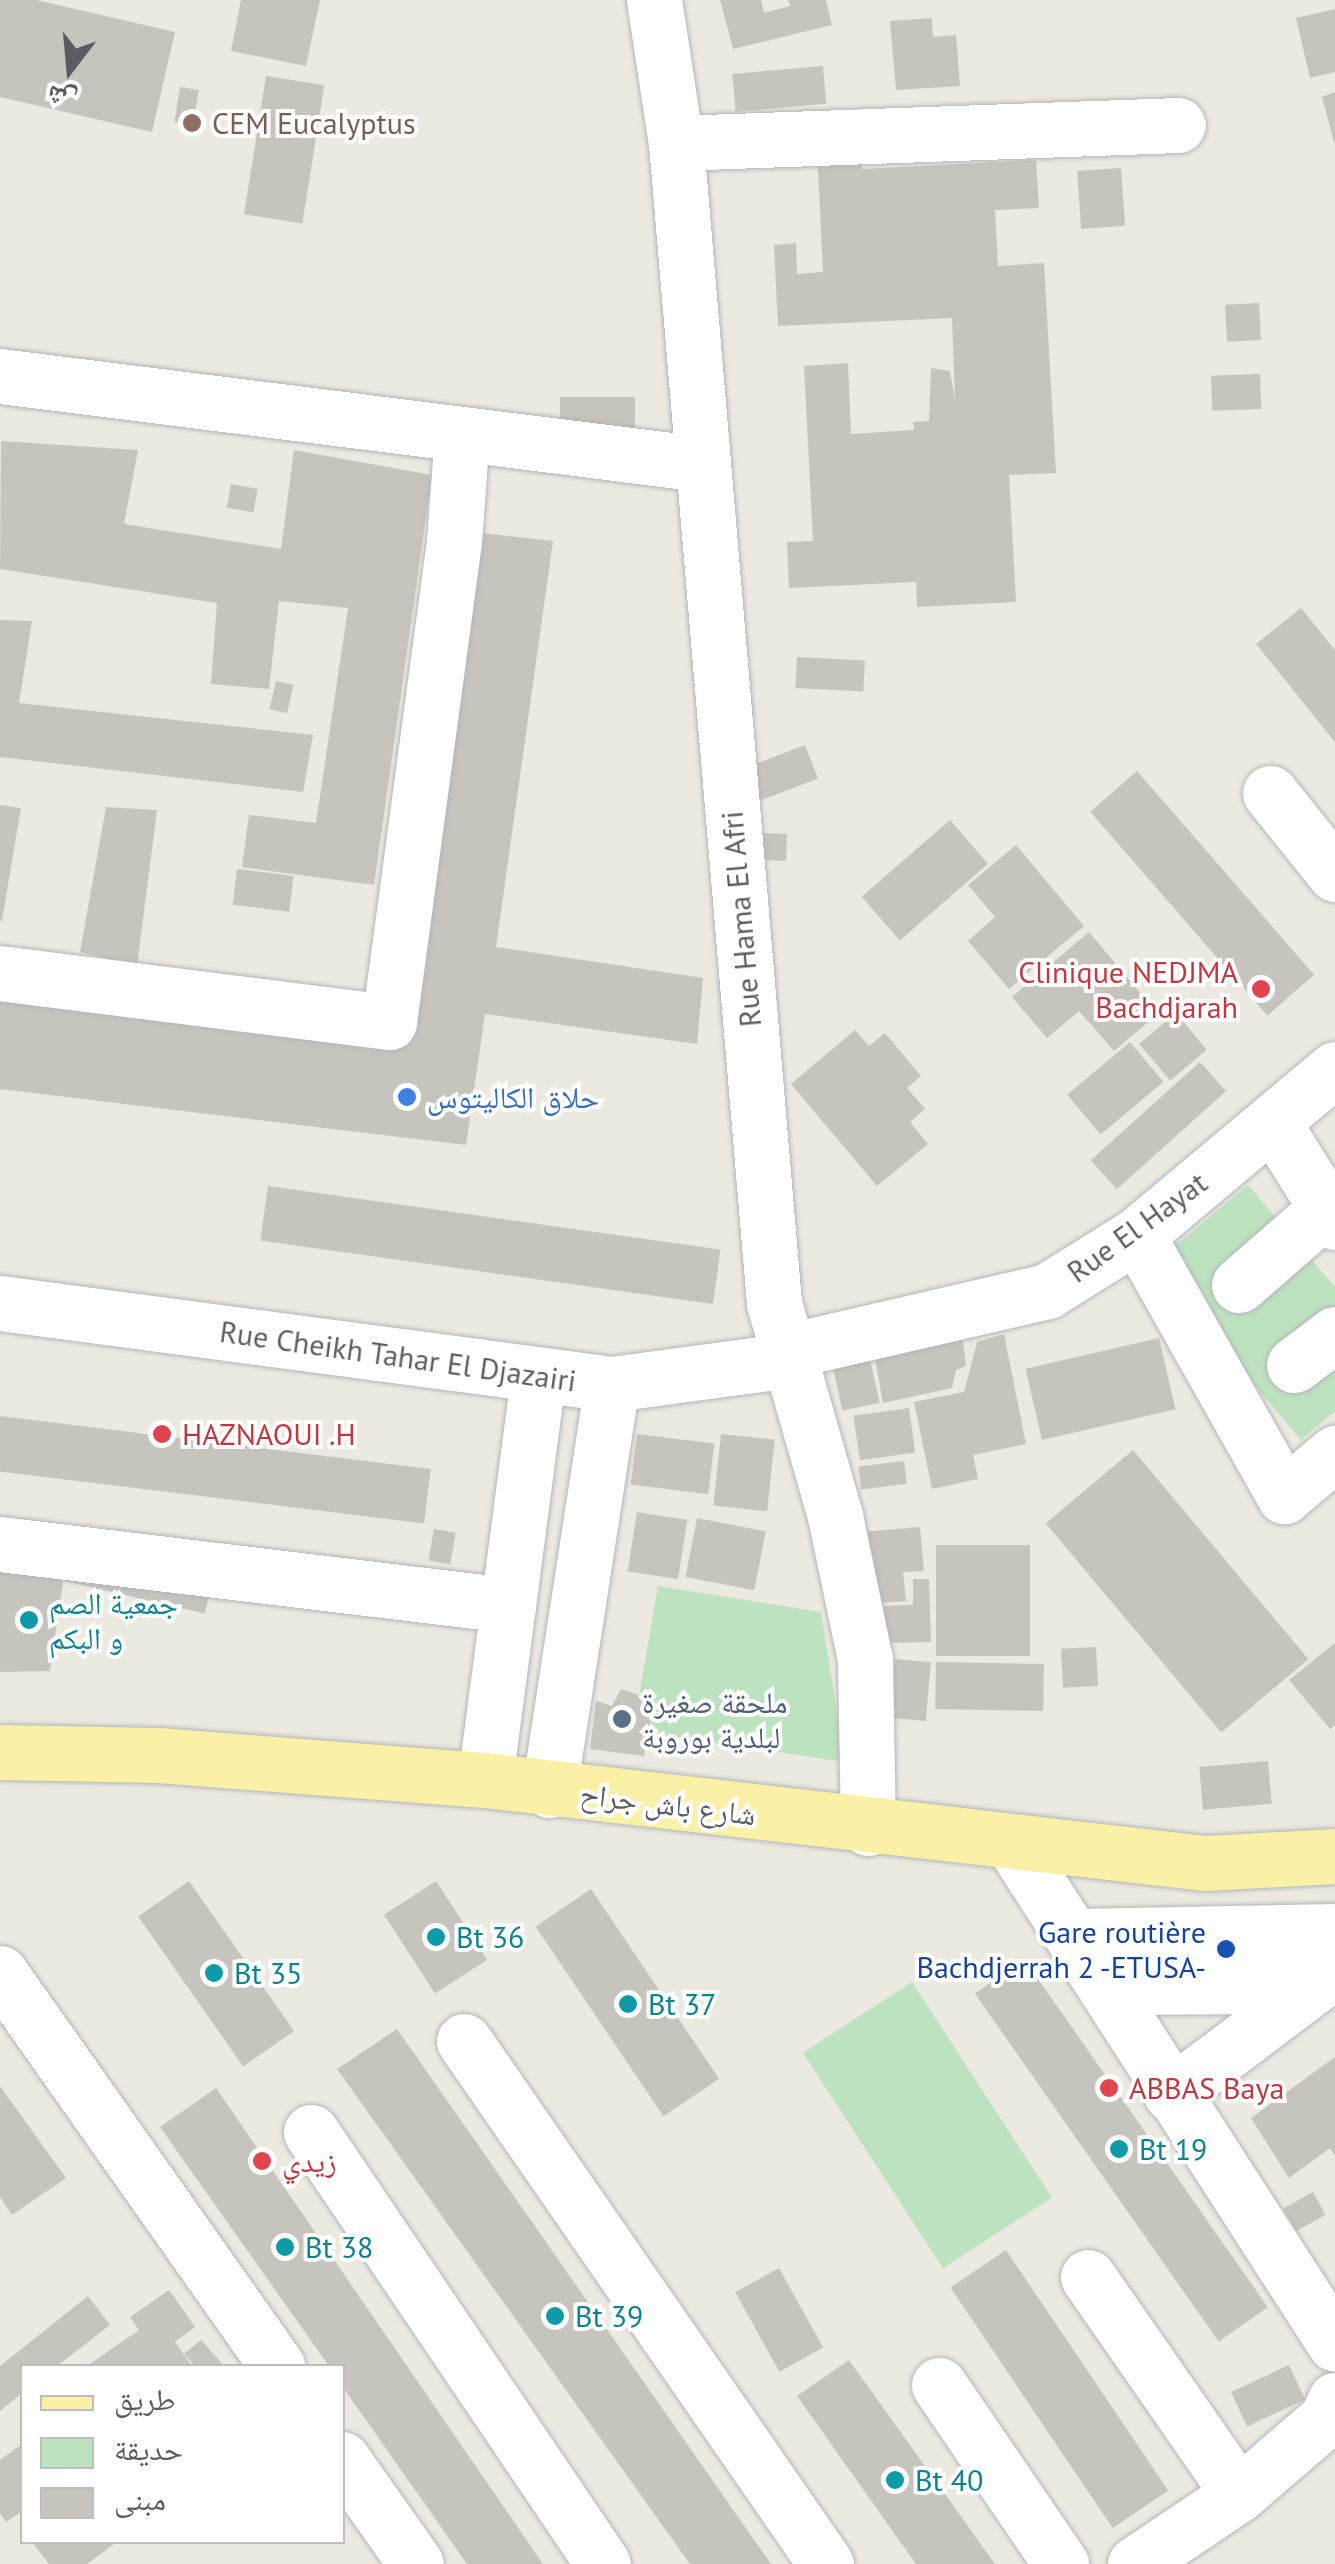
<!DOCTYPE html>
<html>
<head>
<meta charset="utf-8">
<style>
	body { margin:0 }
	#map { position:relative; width:1335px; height:2564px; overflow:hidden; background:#ebe9e0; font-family:"PT Sans","Noto Naskh Arabic",sans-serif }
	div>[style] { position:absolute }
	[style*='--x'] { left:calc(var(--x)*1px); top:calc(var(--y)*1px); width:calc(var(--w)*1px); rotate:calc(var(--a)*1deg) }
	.green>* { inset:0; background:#bde2bf; transform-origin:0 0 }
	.building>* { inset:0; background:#c6c4bd; transform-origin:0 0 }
	.roads { filter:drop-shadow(0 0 2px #b3b6ba) drop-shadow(0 0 2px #b3b6ba) }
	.minor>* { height:55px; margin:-27.5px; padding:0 27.5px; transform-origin:27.5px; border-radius:27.5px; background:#fff }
	.major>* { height:55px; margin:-27.5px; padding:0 27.5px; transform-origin:27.5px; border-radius:27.5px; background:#faf1a6 }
	.dots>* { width:28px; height:28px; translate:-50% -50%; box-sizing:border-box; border:5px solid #fff; border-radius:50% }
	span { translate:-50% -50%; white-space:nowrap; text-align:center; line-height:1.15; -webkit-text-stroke:8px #fff; paint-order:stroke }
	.education-label { font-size:30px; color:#785e54 }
	.left { translate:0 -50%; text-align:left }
	.street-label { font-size:30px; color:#595c60 }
	.health-label { font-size:30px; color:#be3a42 }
	.right { translate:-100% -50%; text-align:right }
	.shop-label { font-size:30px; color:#366cbe }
	.culture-label { font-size:30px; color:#0d838f }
	.service-label { font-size:30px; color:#4e5e75 }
	.transit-label { font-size:30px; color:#164399 }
	.legend { position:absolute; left:20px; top:2364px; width:325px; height:180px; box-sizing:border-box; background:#fff; border:2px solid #bdbebf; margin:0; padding:12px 18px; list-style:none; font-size:30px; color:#595c60 }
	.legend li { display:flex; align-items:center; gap:20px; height:50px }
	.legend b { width:50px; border:2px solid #bdbebf }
	.north { position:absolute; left:20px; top:20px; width:100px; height:100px; -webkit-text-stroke:8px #fff; paint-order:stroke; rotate:196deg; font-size:28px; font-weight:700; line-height:40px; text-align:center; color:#595c60 }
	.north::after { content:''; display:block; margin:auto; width:35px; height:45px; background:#595c60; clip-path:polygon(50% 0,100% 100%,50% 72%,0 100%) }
</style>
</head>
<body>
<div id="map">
	<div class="green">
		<div style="clip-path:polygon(1248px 1185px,1335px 1287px,1335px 1411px,1301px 1440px,1152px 1265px)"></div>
		<div style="clip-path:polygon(658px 1586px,821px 1612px,845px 1762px,633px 1731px)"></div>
		<div style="left:912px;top:1982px;width:257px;height:130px;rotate:57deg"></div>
	</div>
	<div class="building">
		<div style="clip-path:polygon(0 0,36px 0,175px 32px,152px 132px,0 97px)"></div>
		<div style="clip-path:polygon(241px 0,320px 0,306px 66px,231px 51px)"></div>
		<div style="clip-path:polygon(720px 0,761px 0,764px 13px,790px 6px,788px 0,826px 0,832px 25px,733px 49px)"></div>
		<div style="clip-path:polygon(1335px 9px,1335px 72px,1310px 78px,1296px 18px)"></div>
		<div style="clip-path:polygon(932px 18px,933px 37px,956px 35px,960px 86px,896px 90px,890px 21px)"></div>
		<div style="left:823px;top:66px;width:38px;height:91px;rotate:85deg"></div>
		<div style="left:266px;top:76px;width:59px;height:140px;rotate:9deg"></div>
		<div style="left:180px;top:87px;width:19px;height:35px;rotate:9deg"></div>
		<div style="clip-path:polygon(1335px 92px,1335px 142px,1334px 142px,1322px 97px)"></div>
		<div style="clip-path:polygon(861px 145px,862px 169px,1036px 160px,1039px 208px,995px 210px,998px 266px,1044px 263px,1056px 473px,1009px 475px,1016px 602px,917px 607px,916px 582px,789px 588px,787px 542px,813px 541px,804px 366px,848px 363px,851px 434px,914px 430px,913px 422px,929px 421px,931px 368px,950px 371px,955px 401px,952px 318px,778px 326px,774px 245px,796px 243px,797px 274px,823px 272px,817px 147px)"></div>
		<div style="left:1121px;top:168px;width:58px;height:44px;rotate:86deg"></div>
		<div style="left:1259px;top:303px;width:37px;height:34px;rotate:87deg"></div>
		<div style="left:1260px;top:374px;width:35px;height:49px;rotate:88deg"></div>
		<div style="left:635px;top:397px;width:44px;height:75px;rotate:90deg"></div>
		<div style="clip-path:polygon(1px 441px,138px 450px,124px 524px,281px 549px,294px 450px,432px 475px,374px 885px,242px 867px,249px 815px,316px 823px,348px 608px,279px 601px,269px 689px,211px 684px,217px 603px,0 569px)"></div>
		<div style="left:231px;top:484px;width:27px;height:24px;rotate:10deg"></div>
		<div style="clip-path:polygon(482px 533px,553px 541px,496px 947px,703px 978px,697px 1044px,485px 1014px,466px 1145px,0 1089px,0 998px,408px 1046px)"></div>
		<div style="clip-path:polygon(1301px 608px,1335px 650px,1335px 742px,1256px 644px)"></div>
		<div style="clip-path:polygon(0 620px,32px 621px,19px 703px,313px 735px,303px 792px,0 757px)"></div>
		<div style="left:797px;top:657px;width:68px;height:31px;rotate:3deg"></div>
		<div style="left:276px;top:681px;width:18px;height:29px;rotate:13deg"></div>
		<div style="left:805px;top:745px;width:36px;height:67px;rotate:69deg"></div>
		<div style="left:1137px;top:771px;width:270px;height:62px;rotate:49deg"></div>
		<div style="clip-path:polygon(0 805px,21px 808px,2px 921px,0 921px)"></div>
		<div style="clip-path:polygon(106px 807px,157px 810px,137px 966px,80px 952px)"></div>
		<div style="left:950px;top:820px;width:58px;height:117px;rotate:49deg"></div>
		<div style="left:760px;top:833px;width:27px;height:27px;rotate:2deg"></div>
		<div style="clip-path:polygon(1016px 845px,1084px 926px,1009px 989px,968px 941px,995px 917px,968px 885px)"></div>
		<div style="left:237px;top:869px;width:57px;height:36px;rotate:7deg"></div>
		<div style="clip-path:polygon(1089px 932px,1158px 1014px,1114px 1051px,1079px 1011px,1047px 1038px,1012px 997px)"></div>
		<div style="left:1176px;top:1013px;width:48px;height:48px;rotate:50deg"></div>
		<div style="clip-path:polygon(855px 1030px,869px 1046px,885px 1033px,921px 1076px,907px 1088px,925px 1109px,910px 1122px,928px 1144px,877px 1186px,791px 1084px)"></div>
		<div style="left:1130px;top:1042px;width:52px;height:82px;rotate:50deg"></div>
		<div style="left:1200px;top:1062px;width:39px;height:147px;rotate:48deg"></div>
		<div style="left:268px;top:1186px;width:457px;height:55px;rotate:8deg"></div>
		<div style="clip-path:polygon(961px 1323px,966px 1366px,956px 1370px,952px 1388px,883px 1403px,871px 1337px)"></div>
		<div style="clip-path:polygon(1004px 1334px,1026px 1444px,973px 1455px,978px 1479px,932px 1489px,914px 1402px,964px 1392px,977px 1342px)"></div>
		<div style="left:1159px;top:1338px;width:73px;height:137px;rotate:77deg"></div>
		<div style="left:868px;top:1349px;width:55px;height:38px;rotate:78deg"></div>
		<div style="left:909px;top:1408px;width:45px;height:56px;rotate:82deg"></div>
		<div style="left:0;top:1416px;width:434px;height:55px;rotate:7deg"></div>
		<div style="left:637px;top:1434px;width:78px;height:51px;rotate:7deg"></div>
		<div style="left:721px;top:1434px;width:54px;height:72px;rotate:6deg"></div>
		<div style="left:1133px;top:1450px;width:273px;height:114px;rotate:50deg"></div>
		<div style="left:904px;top:1461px;width:23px;height:46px;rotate:83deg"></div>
		<div style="left:637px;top:1512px;width:51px;height:60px;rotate:9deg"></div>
		<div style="left:697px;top:1518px;width:70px;height:60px;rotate:11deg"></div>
		<div style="clip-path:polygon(920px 1527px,924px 1571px,903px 1572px,906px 1601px,868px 1604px,862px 1532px)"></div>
		<div style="left:434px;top:1529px;width:22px;height:32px;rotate:10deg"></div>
		<div style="left:936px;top:1545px;width:94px;height:111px"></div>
		<div style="clip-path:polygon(0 1546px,65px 1569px,50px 1671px,0 1672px)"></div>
		<div style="left:72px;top:1553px;width:143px;height:29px;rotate:13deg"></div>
		<div style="clip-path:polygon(913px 1579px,929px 1579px,931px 1642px,878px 1643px,876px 1606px,913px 1605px)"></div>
		<div style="clip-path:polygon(1335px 1643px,1335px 1725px,1330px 1729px,1289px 1680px)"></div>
		<div style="left:1096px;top:1647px;width:39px;height:35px;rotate:87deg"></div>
		<div style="left:895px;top:1659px;width:36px;height:59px;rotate:5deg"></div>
		<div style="left:936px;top:1662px;width:108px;height:47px;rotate:1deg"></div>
		<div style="clip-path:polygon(621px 1689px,654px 1700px,644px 1756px,590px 1749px,596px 1701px,612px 1706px)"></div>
		<div style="left:1268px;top:1761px;width:43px;height:69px;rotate:85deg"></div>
		<div style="left:189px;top:1881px;width:183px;height:62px;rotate:55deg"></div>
		<div style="left:436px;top:1881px;width:94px;height:62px;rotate:57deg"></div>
		<div style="left:591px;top:1889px;width:229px;height:67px;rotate:56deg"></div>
		<div style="left:1024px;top:1959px;width:425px;height:60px;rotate:55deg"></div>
		<div style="clip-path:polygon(397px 2029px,771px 2564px,690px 2564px,337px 2069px)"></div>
		<div style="clip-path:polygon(1335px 2057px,1335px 2156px,1330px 2148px,1289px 2178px,1251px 2118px)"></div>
		<div style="clip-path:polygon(0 2086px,66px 2178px,12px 2215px,0 2197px)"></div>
		<div style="clip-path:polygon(216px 2088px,543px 2564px,467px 2564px,342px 2386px,342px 2366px,329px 2366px,160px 2127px)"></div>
		<div style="left:1313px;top:2192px;width:26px;height:34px;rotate:61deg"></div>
		<div style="left:1006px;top:2250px;width:290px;height:67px;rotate:56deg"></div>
		<div style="left:779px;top:2268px;width:91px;height:50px;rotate:61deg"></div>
		<div style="clip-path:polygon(169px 2290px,195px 2327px,175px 2342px,192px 2366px,87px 2366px,139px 2330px,130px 2317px)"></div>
		<div style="clip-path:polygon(88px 2296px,110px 2325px,57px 2366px,22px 2366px,22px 2393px,0 2411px,0 2366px)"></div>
		<div style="clip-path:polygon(201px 2340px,224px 2366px,195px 2366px,184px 2354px)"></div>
		<div style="clip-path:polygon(849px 2360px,995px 2564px,916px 2564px,797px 2396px)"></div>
		<div style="left:1289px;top:2365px;width:38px;height:64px;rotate:65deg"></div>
		<div style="clip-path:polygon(22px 2444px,22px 2511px,6px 2522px,0 2513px,0 2460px)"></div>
		<div style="clip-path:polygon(32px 2542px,117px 2542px,87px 2564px,49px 2564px)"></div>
	</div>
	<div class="roads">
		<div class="minor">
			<div style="--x:654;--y:0;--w:145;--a:81.3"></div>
			<div style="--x:676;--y:143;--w:1164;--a:85.17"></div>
			<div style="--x:774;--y:1303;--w:222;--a:74"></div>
			<div style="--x:835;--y:1516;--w:146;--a:78.2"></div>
			<div style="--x:865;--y:1659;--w:169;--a:89"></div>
			<div style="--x:676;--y:143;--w:502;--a:-2.05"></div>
			<div style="--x:0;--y:376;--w:708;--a:7.14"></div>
			<div style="--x:1270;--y:793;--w:104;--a:51.3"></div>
			<div style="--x:0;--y:973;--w:392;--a:7.2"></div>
			<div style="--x:389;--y:1022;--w:484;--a:-82.3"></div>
			<div style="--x:454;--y:542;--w:108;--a:-85.8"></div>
			<div style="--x:1273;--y:1123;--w:117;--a:57.9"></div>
			<div style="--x:1137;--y:1235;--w:300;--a:60.6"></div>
			<div style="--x:1284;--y:1496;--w:67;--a:-40.1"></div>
			<div style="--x:1239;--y:1285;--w:114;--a:-41.1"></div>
			<div style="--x:0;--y:1303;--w:617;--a:7.54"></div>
			<div style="--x:612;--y:1384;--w:163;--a:-7.7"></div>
			<div style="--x:774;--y:1362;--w:22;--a:-34"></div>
			<div style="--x:792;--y:1350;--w:262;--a:-13"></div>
			<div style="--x:1047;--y:1291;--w:106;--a:-31.9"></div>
			<div style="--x:1137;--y:1235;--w:258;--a:-40"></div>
			<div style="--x:1294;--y:1365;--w:51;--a:-37.1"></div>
			<div style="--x:0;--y:1544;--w:512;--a:6.85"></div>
			<div style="--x:485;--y:1780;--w:408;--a:-82.5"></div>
			<div style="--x:549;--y:1790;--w:411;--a:-81.2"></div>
			<div style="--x:1014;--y:1846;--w:592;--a:57.2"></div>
			<div style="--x:1074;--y:1936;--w:261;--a:-1.1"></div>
			<div style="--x:0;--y:1973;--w:481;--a:54.8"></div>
			<div style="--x:1105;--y:1987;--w:209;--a:-0.3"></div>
			<div style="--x:464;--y:2041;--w:636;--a:55.31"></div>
			<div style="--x:1171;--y:2094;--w:188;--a:-37"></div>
			<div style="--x:311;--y:2132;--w:521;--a:55.94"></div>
			<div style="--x:1088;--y:2277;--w:264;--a:55.2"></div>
			<div style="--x:939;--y:2385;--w:217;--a:55.7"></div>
			<div style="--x:342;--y:2459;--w:128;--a:54.8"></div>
			<div style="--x:1135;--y:2564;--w:125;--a:-33.9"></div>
			<div style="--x:1239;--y:2494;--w:116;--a:-40.8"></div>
			<div style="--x:1327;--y:2418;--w:20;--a:-66"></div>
		</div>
		<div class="major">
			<div style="--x:0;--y:1752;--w:158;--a:1.1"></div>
			<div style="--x:158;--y:1755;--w:328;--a:4.4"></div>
			<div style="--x:485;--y:1780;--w:725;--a:6.58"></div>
			<div style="--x:1205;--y:1863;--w:130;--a:-3.1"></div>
		</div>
	</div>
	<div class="dots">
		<div style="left:192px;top:123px;background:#8d6e63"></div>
		<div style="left:1261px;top:989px;background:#e0444e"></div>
		<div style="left:407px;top:1097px;background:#3f7fe0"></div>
		<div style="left:162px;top:1434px;background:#e0444e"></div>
		<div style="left:29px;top:1620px;background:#0f9aa8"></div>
		<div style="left:622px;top:1719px;background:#5c6f8a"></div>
		<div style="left:436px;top:1937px;background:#0f9aa8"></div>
		<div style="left:1226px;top:1949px;background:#1a4fb4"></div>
		<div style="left:214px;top:1973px;background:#0f9aa8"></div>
		<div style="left:628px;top:2004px;background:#0f9aa8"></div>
		<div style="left:1109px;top:2088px;background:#e0444e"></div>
		<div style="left:1119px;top:2149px;background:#0f9aa8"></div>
		<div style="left:262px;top:2161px;background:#e0444e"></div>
		<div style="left:285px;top:2247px;background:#0f9aa8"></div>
		<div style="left:555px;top:2316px;background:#0f9aa8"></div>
		<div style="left:895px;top:2480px;background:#0f9aa8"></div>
	</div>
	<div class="education-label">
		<span class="left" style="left:212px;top:123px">CEM Eucalyptus</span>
	</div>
	<div class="street-label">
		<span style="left:741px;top:919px;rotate:-95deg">Rue Hama El Afri</span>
		<span style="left:1137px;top:1227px;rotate:-36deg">Rue El Hayat</span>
		<span style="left:398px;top:1356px;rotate:8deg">Rue Cheikh Tahar El Djazairi</span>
		<span style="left:668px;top:1804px;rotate:7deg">شارع باش جراح</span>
	</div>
	<div class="health-label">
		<span class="right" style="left:1238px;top:989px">Clinique NEDJMA<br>Bachdjarah</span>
		<span class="left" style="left:182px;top:1434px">HAZNAOUI .H</span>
		<span class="left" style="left:1129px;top:2088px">ABBAS Baya</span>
		<span class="left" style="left:282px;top:2161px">زيدي</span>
	</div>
	<div class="shop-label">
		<span class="left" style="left:427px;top:1097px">حلاق الكاليتوس</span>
	</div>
	<div class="culture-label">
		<span class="left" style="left:49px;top:1620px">جمعية الصم<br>و البكم</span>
		<span class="left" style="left:456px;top:1937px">Bt 36</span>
		<span class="left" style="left:234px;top:1973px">Bt 35</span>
		<span class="left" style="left:648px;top:2004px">Bt 37</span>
		<span class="left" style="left:1139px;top:2149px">Bt 19</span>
		<span class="left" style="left:305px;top:2247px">Bt 38</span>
		<span class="left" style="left:575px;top:2316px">Bt 39</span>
		<span class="left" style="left:915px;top:2480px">Bt 40</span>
	</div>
	<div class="service-label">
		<span class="left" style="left:642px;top:1719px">ملحقة صغيرة<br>لبلدية بوروبة</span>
	</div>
	<div class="transit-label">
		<span class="right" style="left:1206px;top:1949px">Gare routière<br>Bachdjerrah 2 -ETUSA-</span>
	</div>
	<ul class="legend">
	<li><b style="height:12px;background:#faf1a6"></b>طريق</li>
	<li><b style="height:28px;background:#bde2bf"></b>حديقة</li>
	<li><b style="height:28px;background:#c6c4bd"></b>مبنى</li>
	</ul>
	<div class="north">ش</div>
</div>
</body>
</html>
